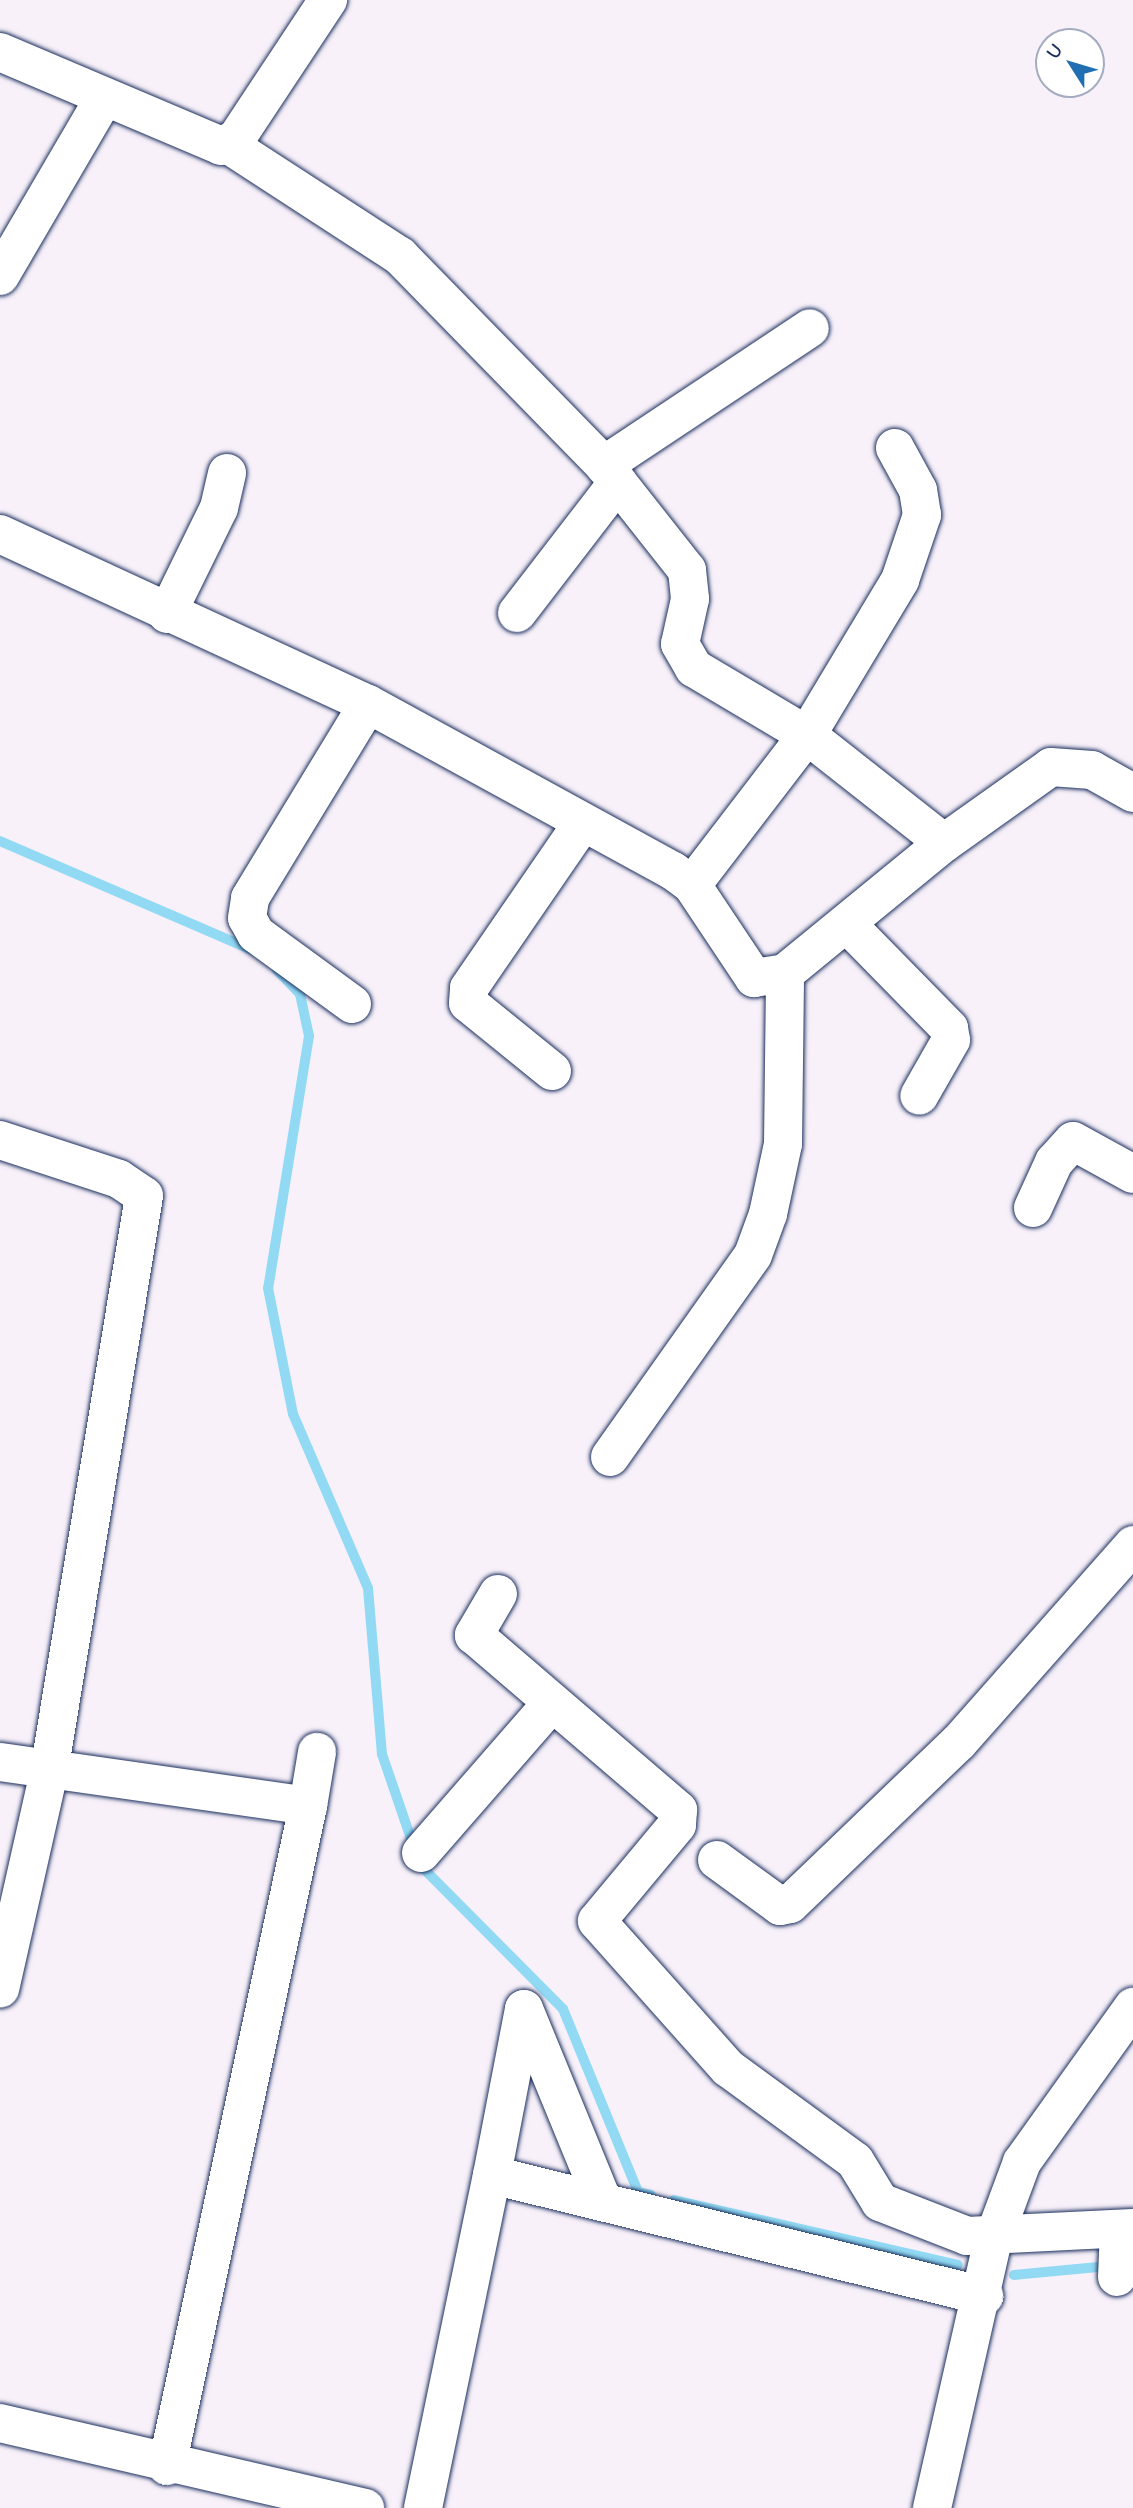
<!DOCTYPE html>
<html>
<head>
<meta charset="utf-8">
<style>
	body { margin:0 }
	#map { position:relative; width:1133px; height:2508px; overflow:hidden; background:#f8f1fa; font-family:"Comic Neue",sans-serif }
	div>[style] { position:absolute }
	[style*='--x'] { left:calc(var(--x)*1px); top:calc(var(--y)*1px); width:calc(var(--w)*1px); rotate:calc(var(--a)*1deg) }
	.stream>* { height:10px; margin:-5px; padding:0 5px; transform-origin:5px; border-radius:5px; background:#92daf4 }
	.roads { filter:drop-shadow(0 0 2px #1b2f5e) drop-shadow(0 0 2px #1b2f5e) }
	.minor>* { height:38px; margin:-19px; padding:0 19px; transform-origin:19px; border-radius:19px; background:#fff }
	span { translate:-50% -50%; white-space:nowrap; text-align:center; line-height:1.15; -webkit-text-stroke:7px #fff; paint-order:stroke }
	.north { position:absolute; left:1035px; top:28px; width:70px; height:70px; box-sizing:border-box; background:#fff; border:2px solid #a4acbf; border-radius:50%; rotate:307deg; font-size:19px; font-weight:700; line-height:28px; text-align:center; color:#1b2f5e }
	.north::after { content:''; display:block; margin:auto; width:24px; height:32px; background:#1f6fb2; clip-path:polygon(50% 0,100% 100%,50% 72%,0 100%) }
</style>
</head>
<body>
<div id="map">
	<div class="stream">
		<div style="--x:0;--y:841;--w:277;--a:23.4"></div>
		<div style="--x:277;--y:970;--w:33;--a:46"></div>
		<div style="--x:300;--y:994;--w:43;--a:77.9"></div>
		<div style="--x:309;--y:1036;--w:255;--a:99.2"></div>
		<div style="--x:268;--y:1288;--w:128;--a:78.8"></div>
		<div style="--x:293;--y:1414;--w:189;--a:66.7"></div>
		<div style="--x:368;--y:1588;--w:167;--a:85.2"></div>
		<div style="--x:382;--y:1754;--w:117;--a:71.1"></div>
		<div style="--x:420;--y:1865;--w:203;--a:45.2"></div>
		<div style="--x:563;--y:2009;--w:198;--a:67.7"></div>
		<div style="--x:638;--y:2192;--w:13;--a:13"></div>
		<div style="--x:674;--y:2200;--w:291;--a:12.9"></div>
		<div style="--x:1014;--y:2275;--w:95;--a:-5.4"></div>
	</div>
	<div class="roads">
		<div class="minor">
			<div style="--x:0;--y:52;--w:240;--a:23"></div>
			<div style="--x:221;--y:146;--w:17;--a:-25"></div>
			<div style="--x:236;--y:139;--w:167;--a:-56.5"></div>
			<div style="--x:229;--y:145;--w:204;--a:33"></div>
			<div style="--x:400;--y:256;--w:292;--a:45.7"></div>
			<div style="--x:604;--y:465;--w:134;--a:51.7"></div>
			<div style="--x:687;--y:570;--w:29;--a:84"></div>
			<div style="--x:690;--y:599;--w:46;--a:102.5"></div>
			<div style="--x:680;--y:644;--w:28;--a:60"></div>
			<div style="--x:694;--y:668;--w:131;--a:30.7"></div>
			<div style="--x:807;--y:735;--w:174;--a:38.2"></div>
			<div style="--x:0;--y:276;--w:206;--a:-59.7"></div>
			<div style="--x:604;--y:465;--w:247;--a:-33.6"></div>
			<div style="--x:0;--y:534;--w:405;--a:24.8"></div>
			<div style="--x:368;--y:704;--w:348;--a:28.7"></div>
			<div style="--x:673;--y:871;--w:24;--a:36"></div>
			<div style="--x:692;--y:885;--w:112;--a:56.3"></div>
			<div style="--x:754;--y:978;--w:31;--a:-9"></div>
			<div style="--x:785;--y:973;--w:205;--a:-39.3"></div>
			<div style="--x:944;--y:843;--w:131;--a:-35.4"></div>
			<div style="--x:1051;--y:767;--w:41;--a:4.2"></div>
			<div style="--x:1092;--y:770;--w:47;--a:29.3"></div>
			<div style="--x:517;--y:613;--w:165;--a:-52.4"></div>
			<div style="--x:167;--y:614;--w:118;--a:-63.9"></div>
			<div style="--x:219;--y:508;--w:36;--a:-77"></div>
			<div style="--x:692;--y:885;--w:189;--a:-52.5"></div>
			<div style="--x:807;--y:735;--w:181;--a:-59"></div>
			<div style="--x:900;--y:580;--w:69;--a:-71.3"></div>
			<div style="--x:922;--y:515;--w:25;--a:-99"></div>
			<div style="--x:918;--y:490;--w:48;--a:-118.7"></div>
			<div style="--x:847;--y:924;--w:146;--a:45.6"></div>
			<div style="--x:949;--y:1028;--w:12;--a:81"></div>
			<div style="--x:951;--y:1040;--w:64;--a:119.7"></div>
			<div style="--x:352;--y:1004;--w:119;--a:-143.9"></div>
			<div style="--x:256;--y:934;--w:18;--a:-119"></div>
			<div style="--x:247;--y:918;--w:20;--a:-81"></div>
			<div style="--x:250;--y:898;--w:227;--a:-58.7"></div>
			<div style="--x:552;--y:1071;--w:108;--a:-141"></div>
			<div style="--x:468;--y:1003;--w:15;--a:-86"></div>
			<div style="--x:469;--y:988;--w:201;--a:-55.5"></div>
			<div style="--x:0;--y:1140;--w:125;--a:18.1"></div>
			<div style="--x:119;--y:1179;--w:30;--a:34"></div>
			<div style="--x:144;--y:1196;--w:584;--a:99.37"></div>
			<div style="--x:49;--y:1772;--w:222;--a:102.7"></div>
			<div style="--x:1033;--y:1208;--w:51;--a:-65.5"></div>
			<div style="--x:1054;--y:1162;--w:28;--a:-48"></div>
			<div style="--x:1073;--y:1141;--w:68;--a:28.8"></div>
			<div style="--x:610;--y:1457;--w:247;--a:-54.7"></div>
			<div style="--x:753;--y:1255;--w:44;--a:-69.9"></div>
			<div style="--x:768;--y:1214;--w:72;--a:-77.9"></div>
			<div style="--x:783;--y:1144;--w:171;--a:-89.3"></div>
			<div style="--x:498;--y:1594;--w:48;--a:120.3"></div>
			<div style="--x:474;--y:1635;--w:269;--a:40.6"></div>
			<div style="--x:678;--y:1810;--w:15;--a:94"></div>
			<div style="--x:677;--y:1825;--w:125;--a:129.8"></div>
			<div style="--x:597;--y:1921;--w:197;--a:48.3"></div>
			<div style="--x:728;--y:2068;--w:157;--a:36.2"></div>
			<div style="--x:855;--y:2161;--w:48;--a:58.6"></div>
			<div style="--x:880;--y:2202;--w:93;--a:21.3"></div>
			<div style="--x:967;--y:2236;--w:166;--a:-2.8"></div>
			<div style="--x:0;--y:1762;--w:311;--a:8.1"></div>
			<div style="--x:308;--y:1806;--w:675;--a:102.06"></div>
			<div style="--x:308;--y:1806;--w:55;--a:-80.5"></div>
			<div style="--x:421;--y:1853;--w:199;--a:-48.9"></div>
			<div style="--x:717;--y:1860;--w:78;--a:36.1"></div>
			<div style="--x:780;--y:1906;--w:10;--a:-11"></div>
			<div style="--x:790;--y:1904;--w:234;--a:-43.8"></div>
			<div style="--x:959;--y:1742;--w:263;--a:-48.5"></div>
			<div style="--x:524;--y:2009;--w:209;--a:67.7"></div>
			<div style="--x:492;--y:2175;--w:169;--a:-79.1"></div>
			<div style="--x:1117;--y:2277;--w:48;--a:-87.6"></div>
			<div style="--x:0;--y:2423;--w:375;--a:13.1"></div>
			<div style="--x:423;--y:2508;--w:340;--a:-78.3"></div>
			<div style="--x:492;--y:2175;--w:507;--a:13.82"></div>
			<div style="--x:932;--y:2508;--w:275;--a:-77.2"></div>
			<div style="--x:993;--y:2240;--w:83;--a:-69.6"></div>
			<div style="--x:1022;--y:2162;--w:191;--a:-54.4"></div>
		</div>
	</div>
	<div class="north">U</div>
</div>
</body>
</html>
